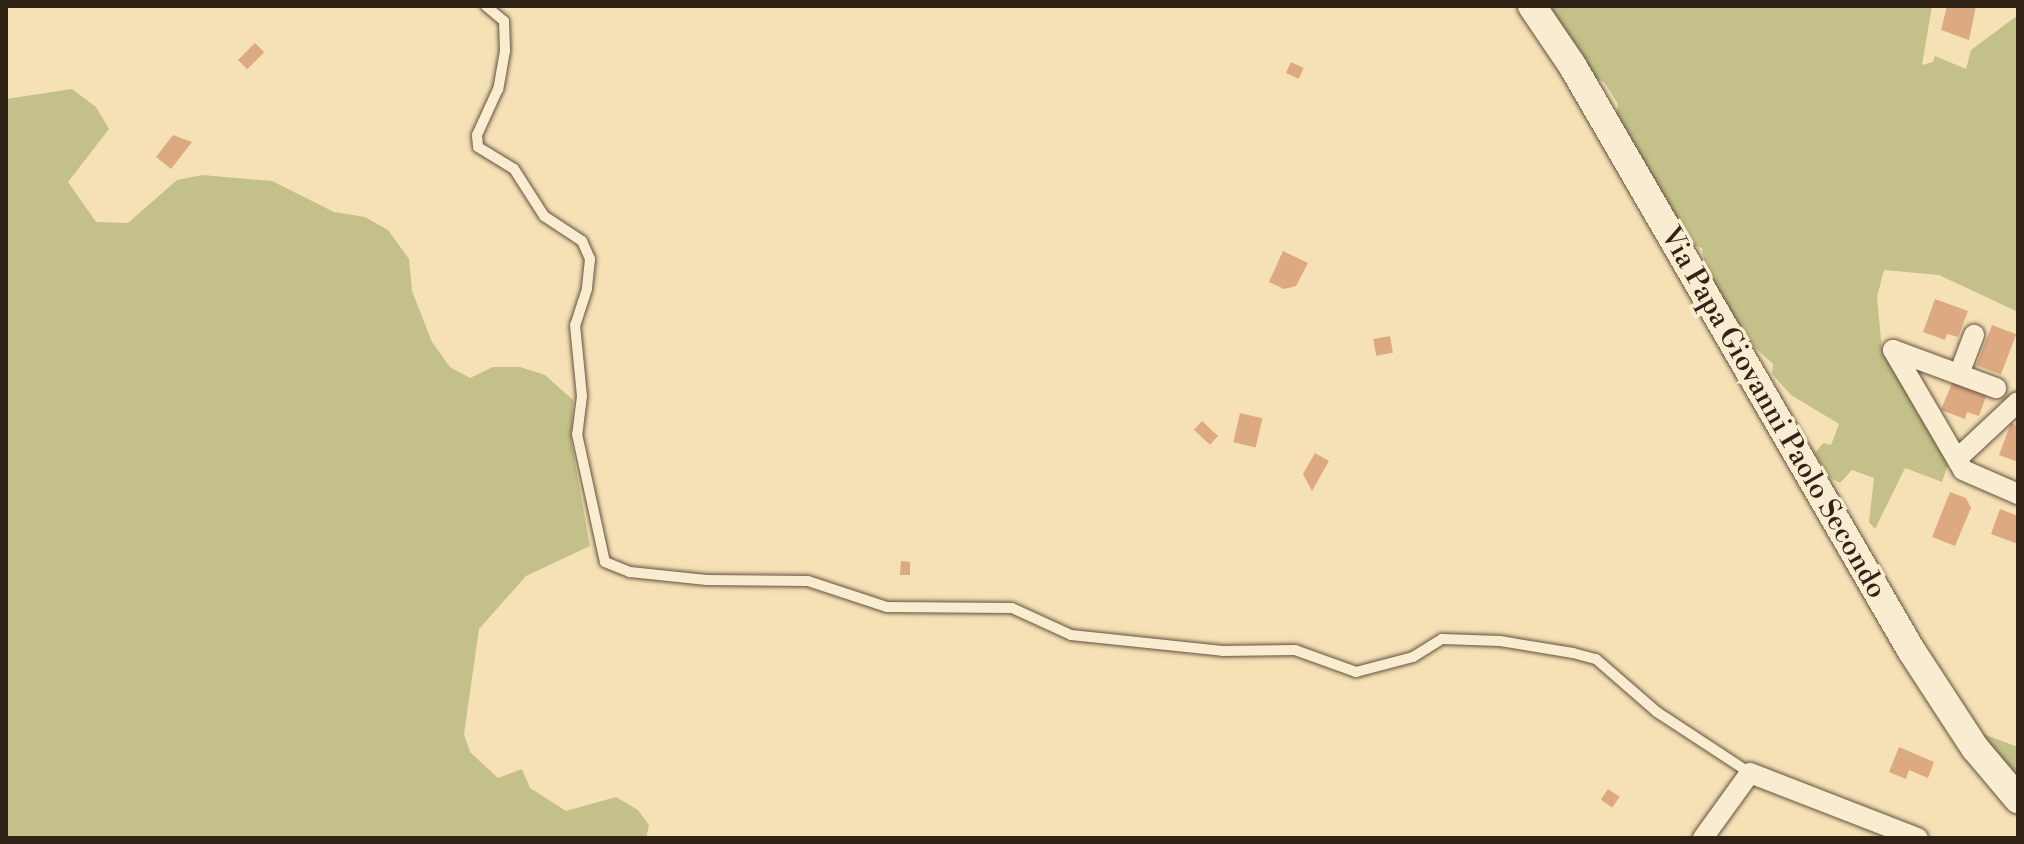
<!DOCTYPE html>
<html>
<head>
<meta charset="utf-8">
<style>
	body { margin:0 }
	#map { position:relative; width:2024px; height:844px; overflow:hidden; background:#f6e1b6; font-family:"Libre Bodoni",serif }
	div>[style] { position:absolute }
	[style*='--x'] { left:calc(var(--x)*1px); top:calc(var(--y)*1px); width:calc(var(--w)*1px); rotate:calc(var(--a)*1deg) }
	.green>* { inset:0; background:#c3c189 }
	.building>* { inset:0; background:#dda981; transform-origin:0 0 }
	.roads { filter:drop-shadow(0 0 2px #62523e) drop-shadow(0 0 2px #62523e) }
	.service>* { height:10px; margin:-5px; padding:0 5px; transform-origin:5px; border-radius:5px; background:#f9ecd0 }
	.minor>* { height:20px; margin:-10px; padding:0 10px; transform-origin:10px; border-radius:10px; background:#f9ecd0 }
	.secondary>* { height:28px; margin:-14px; padding:0 14px; transform-origin:14px; border-radius:14px; background:#f9ecd0 }
	span { translate:-50% -50%; white-space:nowrap; text-align:center; line-height:1.15; -webkit-text-stroke:7px #f9ecd0; paint-order:stroke }
	.street-label { font-size:28px; color:#312216 }
	.frame { position:absolute; inset:0; border:8px solid #312216; pointer-events:none }
</style>
</head>
<body>
<div id="map">
	<div class="green">
		<div style="clip-path:polygon(1546px 6px,1932px 6px,1922px 65px,1933px 62px,1935px 56px,1966px 69px,1971px 50px,2018px 15px,2018px 312px,1939px 275px,1884px 270px,1877px 297px,1882px 350px,1949px 461px,1942px 482px,1905px 468px,1875px 529px,1869px 522px,1874px 478px,1852px 470px,1840px 483px,1829px 477px,1815px 453px,1823px 443px,1831px 445px,1839px 424px,1791px 395px,1772px 374px,1773px 364px,1749px 342px,1706px 273px,1702px 248px,1689px 244px,1616px 118px,1618px 104px,1604px 82px,1589px 76px)"></div>
		<div style="clip-path:polygon(72px 89px,96px 107px,109px 129px,68px 182px,96px 222px,128px 223px,177px 180px,202px 175px,272px 181px,334px 212px,365px 217px,388px 230px,409px 259px,412px 291px,432px 342px,450px 367px,470px 378px,493px 367px,520px 367px,545px 375px,573px 400px,571px 440px,590px 546px,526px 576px,479px 629px,464px 734px,470px 752px,498px 778px,522px 769px,530px 788px,566px 811px,616px 797px,638px 810px,649px 825px,646px 838px,6px 838px,6px 99px)"></div>
		<div style="clip-path:polygon(1978px 732px,2018px 747px,2018px 781px)"></div>
	</div>
	<div class="building">
		<div style="clip-path:polygon(1947px 6px,1976px 6px,1969px 40px,1941px 30px)"></div>
		<div style="left:255px;top:43px;width:13px;height:24px;rotate:45deg"></div>
		<div style="left:1291px;top:62px;width:14px;height:12px;rotate:25deg"></div>
		<div style="clip-path:polygon(173px 135px,192px 142px,171px 169px,156px 157px)"></div>
		<div style="clip-path:polygon(1283px 251px,1308px 263px,1296px 286px,1284px 289px,1269px 282px)"></div>
		<div style="clip-path:polygon(1935px 299px,1968px 311px,1958px 337px,1947px 334px,1945px 340px,1923px 332px)"></div>
		<div style="left:1992px;top:325px;width:26px;height:43px;rotate:21deg"></div>
		<div style="left:1390px;top:336px;width:17px;height:17px;rotate:80deg"></div>
		<div style="clip-path:polygon(1954px 378px,1988px 391px,1979px 416px,1967px 412px,1965px 419px,1941px 410px)"></div>
		<div style="left:1240px;top:413px;width:23px;height:30px;rotate:13deg"></div>
		<div style="left:1202px;top:421px;width:22px;height:12px;rotate:43deg"></div>
		<div style="clip-path:polygon(2011px 423px,2018px 426px,2018px 462px,1999px 455px)"></div>
		<div style="clip-path:polygon(1315px 453px,1329px 461px,1312px 491px,1303px 474px)"></div>
		<div style="clip-path:polygon(1950px 492px,1966px 498px,1971px 508px,1955px 546px,1932px 537px)"></div>
		<div style="clip-path:polygon(2000px 509px,2018px 516px,2018px 544px,1991px 534px)"></div>
		<div style="clip-path:polygon(901px 561px,910px 562px,910px 575px,900px 575px)"></div>
		<div style="clip-path:polygon(1899px 747px,1934px 762px,1928px 778px,1909px 770px,1906px 779px,1889px 772px)"></div>
		<div style="left:1608px;top:789px;width:14px;height:13px;rotate:34deg"></div>
	</div>
	<div class="roads">
		<div class="service">
			<div style="--x:486;--y:6;--w:23;--a:40"></div>
			<div style="--x:504;--y:21;--w:30;--a:88"></div>
			<div style="--x:505;--y:51;--w:39;--a:100"></div>
			<div style="--x:498;--y:89;--w:51;--a:114.5"></div>
			<div style="--x:477;--y:135;--w:12;--a:85"></div>
			<div style="--x:478;--y:147;--w:42;--a:31.4"></div>
			<div style="--x:514;--y:169;--w:56;--a:57.4"></div>
			<div style="--x:544;--y:216;--w:45;--a:33.3"></div>
			<div style="--x:582;--y:241;--w:20;--a:66"></div>
			<div style="--x:590;--y:259;--w:30;--a:96"></div>
			<div style="--x:587;--y:289;--w:38;--a:108"></div>
			<div style="--x:575;--y:325;--w:71;--a:84.4"></div>
			<div style="--x:582;--y:396;--w:38;--a:97"></div>
			<div style="--x:577;--y:434;--w:131;--a:77.7"></div>
			<div style="--x:605;--y:562;--w:27;--a:22"></div>
			<div style="--x:630;--y:572;--w:77;--a:5.9"></div>
			<div style="--x:707;--y:580;--w:101;--a:0.6"></div>
			<div style="--x:808;--y:581;--w:83;--a:18.2"></div>
			<div style="--x:887;--y:607;--w:125;--a:0.5"></div>
			<div style="--x:1012;--y:608;--w:65;--a:24.6"></div>
			<div style="--x:1071;--y:635;--w:152;--a:6"></div>
			<div style="--x:1222;--y:651;--w:73;--a:-0.8"></div>
			<div style="--x:1295;--y:650;--w:65;--a:19.8"></div>
			<div style="--x:1356;--y:672;--w:59;--a:-14.7"></div>
			<div style="--x:1413;--y:657;--w:34;--a:-32"></div>
			<div style="--x:1442;--y:639;--w:58;--a:2"></div>
			<div style="--x:1500;--y:641;--w:74;--a:9.3"></div>
			<div style="--x:1573;--y:653;--w:24;--a:15"></div>
			<div style="--x:1596;--y:659;--w:81;--a:41"></div>
			<div style="--x:1657;--y:712;--w:111;--a:33.3"></div>
		</div>
		<div class="minor">
			<div style="--x:1893;--y:350;--w:139;--a:59.7"></div>
			<div style="--x:1963;--y:470;--w:60;--a:23.6"></div>
			<div style="--x:1893;--y:350;--w:110;--a:20.3"></div>
			<div style="--x:1959;--y:374;--w:42;--a:-69"></div>
			<div style="--x:1957;--y:459;--w:83;--a:-43.1"></div>
			<div style="--x:1703;--y:838;--w:80;--a:-54.1"></div>
			<div style="--x:1750;--y:773;--w:180;--a:21.2"></div>
		</div>
		<div class="secondary">
			<div style="--x:1532;--y:6;--w:71;--a:55.9"></div>
			<div style="--x:1572;--y:65;--w:676;--a:59.91"></div>
			<div style="--x:1911;--y:650;--w:117;--a:56.9"></div>
			<div style="--x:1975;--y:748;--w:67;--a:49.9"></div>
		</div>
	</div>
	<div class="street-label">
		<span style="left:1773px;top:413px;rotate:60deg">Via Papa Giovanni Paolo Secondo</span>
	</div>
	<div class="frame"></div>
</div>
</body>
</html>
